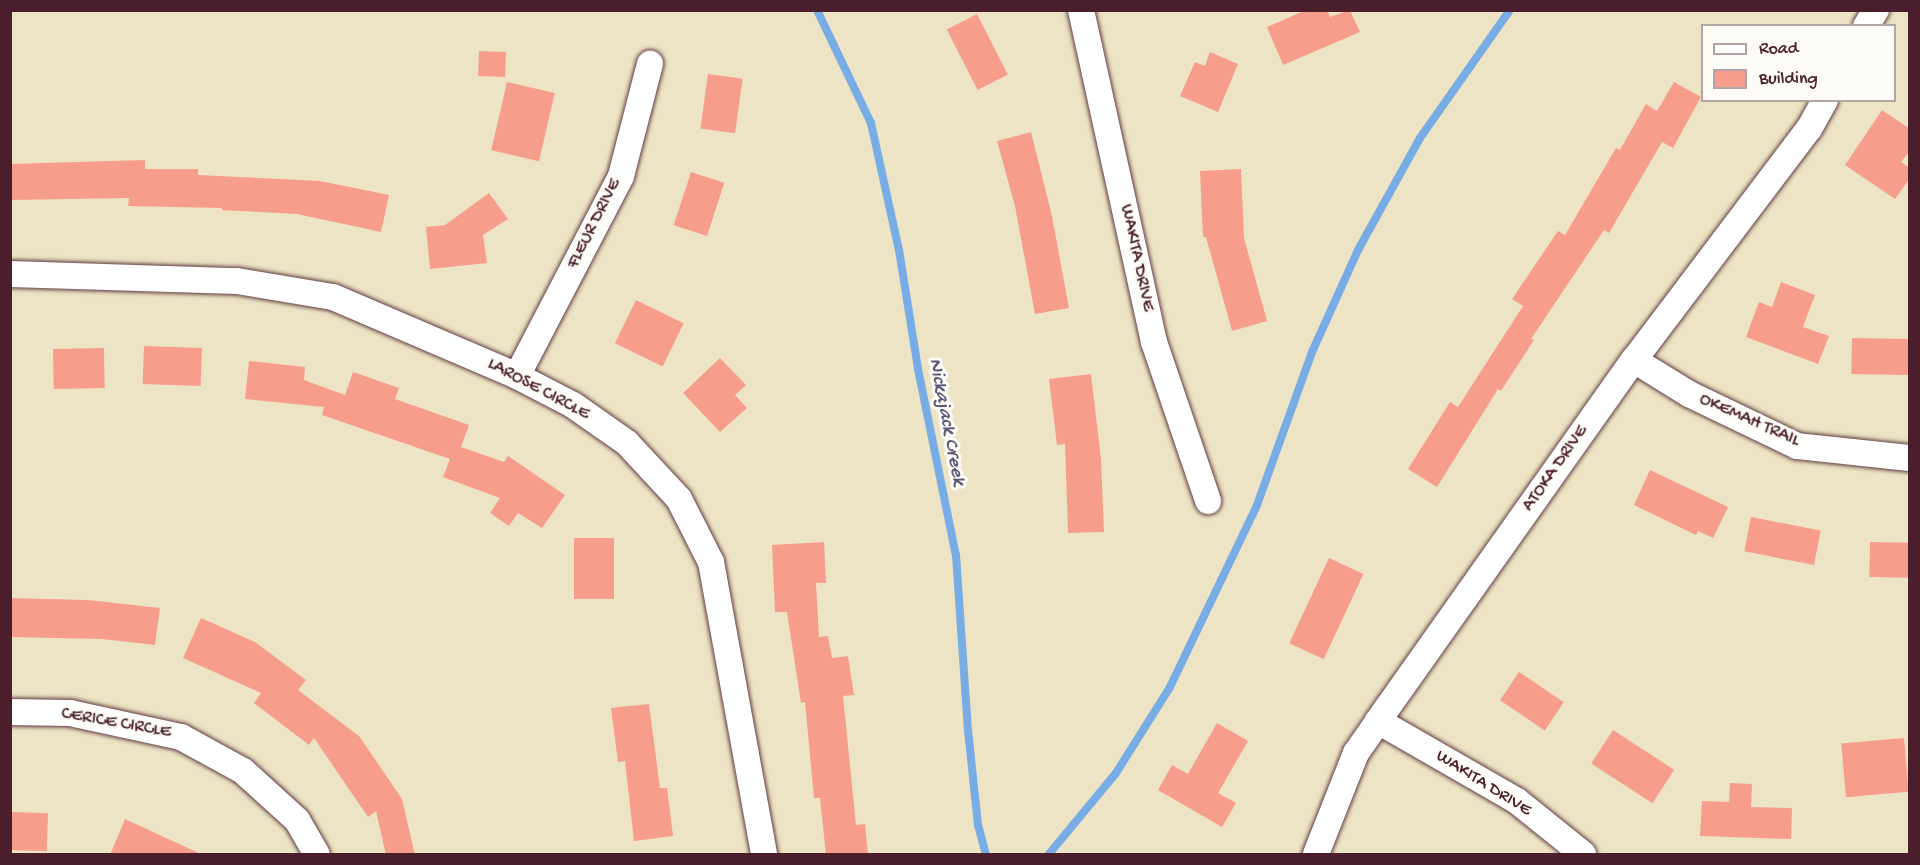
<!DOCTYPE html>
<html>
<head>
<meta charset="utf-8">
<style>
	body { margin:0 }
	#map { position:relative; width:1920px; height:865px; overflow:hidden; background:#ede4c5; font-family:"Gochi Hand",sans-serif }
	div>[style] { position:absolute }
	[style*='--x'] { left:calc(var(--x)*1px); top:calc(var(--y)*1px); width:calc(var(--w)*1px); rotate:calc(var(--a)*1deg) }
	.stream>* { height:8px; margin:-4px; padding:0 4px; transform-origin:4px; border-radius:4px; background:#77ace4 }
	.building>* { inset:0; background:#f69e8b; transform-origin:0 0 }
	.roads { filter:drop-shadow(0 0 2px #623d42) drop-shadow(0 0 2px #623d42) }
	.minor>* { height:26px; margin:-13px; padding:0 13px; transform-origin:13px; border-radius:13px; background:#fff }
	span { translate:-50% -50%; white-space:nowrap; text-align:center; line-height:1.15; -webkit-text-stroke:6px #fdfcf7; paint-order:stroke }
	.street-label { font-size:18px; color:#4a1f2b }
	.water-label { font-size:20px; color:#5c5775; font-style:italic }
	.frame { position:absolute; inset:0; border:12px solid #4a1f2b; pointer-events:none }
	.legend { position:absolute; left:1701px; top:24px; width:195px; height:78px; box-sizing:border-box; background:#fdfcf7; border:2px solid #b5a4a5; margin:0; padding:8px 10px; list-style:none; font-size:18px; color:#4a1f2b }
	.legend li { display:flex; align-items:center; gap:12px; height:30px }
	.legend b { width:30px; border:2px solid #b5a4a5 }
</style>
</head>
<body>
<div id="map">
	<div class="stream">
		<div style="--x:817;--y:10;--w:125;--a:64.5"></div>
		<div style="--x:871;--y:123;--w:130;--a:77.6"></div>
		<div style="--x:899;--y:250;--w:121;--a:80.9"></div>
		<div style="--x:918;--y:369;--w:190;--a:78.5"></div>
		<div style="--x:956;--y:555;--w:175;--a:86.1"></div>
		<div style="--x:968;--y:730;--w:96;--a:84"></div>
		<div style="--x:978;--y:825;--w:30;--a:75"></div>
		<div style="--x:1049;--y:854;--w:105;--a:-50.4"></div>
		<div style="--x:1116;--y:773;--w:99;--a:-57.8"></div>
		<div style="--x:1169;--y:689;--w:204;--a:-64.4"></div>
		<div style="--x:1257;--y:505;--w:163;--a:-70.2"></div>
		<div style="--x:1312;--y:352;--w:112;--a:-65.7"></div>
		<div style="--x:1358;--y:250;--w:128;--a:-61"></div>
		<div style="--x:1420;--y:138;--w:156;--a:-54.9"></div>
	</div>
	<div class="building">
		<div style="clip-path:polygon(1306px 10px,1327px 10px,1330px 17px,1350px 10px,1360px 32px,1283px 65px,1267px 27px)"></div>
		<div style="left:977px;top:14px;width:68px;height:34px;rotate:63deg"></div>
		<div style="left:479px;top:51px;width:27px;height:25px;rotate:2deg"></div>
		<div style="clip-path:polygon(1210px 52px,1238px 64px,1218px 112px,1180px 96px,1195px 62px,1205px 66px)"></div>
		<div style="left:708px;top:74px;width:35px;height:55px;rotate:8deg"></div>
		<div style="left:507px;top:82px;width:49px;height:70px;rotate:13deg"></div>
		<div style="clip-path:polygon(1674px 82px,1701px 97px,1673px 148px,1662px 142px,1609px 233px,1604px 230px,1531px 339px,1534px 340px,1501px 391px,1498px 389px,1437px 487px,1408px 469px,1450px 402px,1458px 407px,1523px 306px,1512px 299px,1558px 231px,1565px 235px,1616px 148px,1620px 150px,1646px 104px,1657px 111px)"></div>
		<div style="clip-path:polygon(1882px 110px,1910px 129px,1910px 151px,1901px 162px,1910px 168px,1910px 178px,1895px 199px,1845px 165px)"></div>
		<div style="clip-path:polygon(1031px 132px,1052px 216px,1069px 308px,1035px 314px,1015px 206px,997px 141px)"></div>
		<div style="clip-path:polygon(145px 160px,145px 169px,198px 169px,198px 175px,320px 181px,389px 195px,381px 232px,297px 214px,222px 210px,222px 208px,128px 206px,129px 198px,10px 200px,10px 164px)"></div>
		<div style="clip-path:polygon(1241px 169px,1244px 238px,1267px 321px,1232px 331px,1206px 237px,1203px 237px,1200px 171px)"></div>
		<div style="left:691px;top:172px;width:35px;height:56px;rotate:18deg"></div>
		<div style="clip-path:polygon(489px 193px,508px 219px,483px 235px,487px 263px,430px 269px,426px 227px,445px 225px)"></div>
		<div style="clip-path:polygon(1781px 282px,1815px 295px,1803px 327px,1829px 336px,1818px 364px,1746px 337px,1759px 302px,1772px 307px)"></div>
		<div style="left:636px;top:300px;width:53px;height:48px;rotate:26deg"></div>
		<div style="left:1852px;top:338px;width:58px;height:36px;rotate:1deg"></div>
		<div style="left:144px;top:346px;width:58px;height:38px;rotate:2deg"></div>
		<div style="left:104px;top:348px;width:40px;height:51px;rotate:89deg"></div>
		<div style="clip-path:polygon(720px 358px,746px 385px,735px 395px,747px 408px,720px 432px,683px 393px)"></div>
		<div style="clip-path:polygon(249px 361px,305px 367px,304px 380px,345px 395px,353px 372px,399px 388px,395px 399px,469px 425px,461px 447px,504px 462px,508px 456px,565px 495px,542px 528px,518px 513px,509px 526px,490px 513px,500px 498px,443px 477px,450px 459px,322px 415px,324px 407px,245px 399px)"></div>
		<div style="clip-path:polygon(1091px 374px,1101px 459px,1104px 532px,1068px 533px,1065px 444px,1057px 445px,1049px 379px)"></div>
		<div style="clip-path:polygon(1650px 470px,1728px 507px,1713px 538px,1698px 531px,1696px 535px,1634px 505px)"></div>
		<div style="left:1751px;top:517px;width:71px;height:35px;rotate:11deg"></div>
		<div style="left:574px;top:538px;width:40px;height:61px"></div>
		<div style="clip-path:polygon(824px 542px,826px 583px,816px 583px,819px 637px,828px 636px,832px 658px,848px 656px,854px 695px,843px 696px,856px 825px,865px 824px,868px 855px,826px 855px,820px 798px,814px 798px,805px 702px,801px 703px,787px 612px,775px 612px,772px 545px)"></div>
		<div style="left:1870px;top:542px;width:40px;height:35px;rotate:1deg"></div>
		<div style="left:1329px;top:558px;width:38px;height:94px;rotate:25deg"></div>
		<div style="clip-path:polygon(10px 598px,88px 600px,160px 608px,155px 645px,102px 639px,10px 637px)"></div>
		<div style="clip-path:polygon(201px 618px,255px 642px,306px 680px,298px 690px,359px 736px,402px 799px,415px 855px,386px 855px,376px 811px,368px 817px,314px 738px,309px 745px,254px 703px,261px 693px,183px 658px)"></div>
		<div style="left:1519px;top:672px;width:54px;height:34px;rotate:34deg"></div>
		<div style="clip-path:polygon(649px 704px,660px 788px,667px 788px,673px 836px,634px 841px,625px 761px,618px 762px,611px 708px)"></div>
		<div style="clip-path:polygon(1217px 723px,1248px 741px,1218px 793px,1236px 803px,1222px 827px,1158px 790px,1172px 765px,1188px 774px)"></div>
		<div style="left:1613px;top:730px;width:73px;height:40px;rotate:33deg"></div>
		<div style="left:1904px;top:738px;width:54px;height:63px;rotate:85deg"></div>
		<div style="clip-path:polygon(1730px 783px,1752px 784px,1751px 807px,1792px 808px,1791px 839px,1700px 836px,1702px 801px,1729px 802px)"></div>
		<div style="left:10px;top:812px;width:38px;height:38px;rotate:2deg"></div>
		<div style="clip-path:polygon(125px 819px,203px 855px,110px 855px)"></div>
	</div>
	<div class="roads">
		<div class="minor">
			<div style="--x:1081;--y:10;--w:340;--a:77.6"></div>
			<div style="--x:1154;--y:342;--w:168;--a:71.2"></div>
			<div style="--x:1866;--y:26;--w:19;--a:-58"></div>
			<div style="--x:10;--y:274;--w:227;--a:1.8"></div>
			<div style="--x:237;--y:281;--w:97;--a:9.5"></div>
			<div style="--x:333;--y:297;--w:200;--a:23.2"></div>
			<div style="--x:517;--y:376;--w:63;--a:27.4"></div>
			<div style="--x:573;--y:405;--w:66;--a:35.1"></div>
			<div style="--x:627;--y:443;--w:76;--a:47.1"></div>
			<div style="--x:679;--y:499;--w:71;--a:63.1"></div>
			<div style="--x:711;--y:562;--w:297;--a:79.7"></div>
			<div style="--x:1634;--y:360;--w:65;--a:31.7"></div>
			<div style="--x:1689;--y:394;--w:120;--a:25.7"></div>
			<div style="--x:1797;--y:446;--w:114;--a:6.1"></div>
			<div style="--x:517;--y:376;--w:225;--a:-62.5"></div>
			<div style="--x:621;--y:176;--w:116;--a:-75.5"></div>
			<div style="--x:10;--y:712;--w:60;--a:1"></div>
			<div style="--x:70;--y:713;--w:114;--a:12.2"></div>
			<div style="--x:181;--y:737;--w:71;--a:28.7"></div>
			<div style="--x:243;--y:771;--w:73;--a:42.2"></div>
			<div style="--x:297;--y:820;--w:39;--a:60"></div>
			<div style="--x:1378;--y:721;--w:160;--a:29.9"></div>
			<div style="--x:1517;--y:801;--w:85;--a:38.8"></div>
			<div style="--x:1316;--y:854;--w:109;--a:-68.4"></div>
			<div style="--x:1356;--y:753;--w:39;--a:-55"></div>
			<div style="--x:1378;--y:721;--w:443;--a:-54.7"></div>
			<div style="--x:1634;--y:360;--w:290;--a:-52.9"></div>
			<div style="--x:1809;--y:129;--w:33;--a:-61"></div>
		</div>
	</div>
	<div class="street-label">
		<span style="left:595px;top:224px;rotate:-63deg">FLEUR DRIVE</span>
		<span style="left:1136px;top:258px;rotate:78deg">WAKITA DRIVE</span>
		<span style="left:538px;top:390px;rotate:28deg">LAROSE CIRCLE</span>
		<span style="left:1749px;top:421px;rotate:24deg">OKEMAH TRAIL</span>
		<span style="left:1556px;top:469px;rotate:-55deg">ATOKA DRIVE</span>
		<span style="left:116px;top:724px;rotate:10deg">CERICE CIRCLE</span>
		<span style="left:1483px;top:784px;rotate:32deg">WAKITA DRIVE</span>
	</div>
	<div class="water-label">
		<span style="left:946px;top:422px;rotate:79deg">Nickajack Creek</span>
	</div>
	<div class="frame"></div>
	<ul class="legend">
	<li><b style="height:8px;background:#fff"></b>Road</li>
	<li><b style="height:16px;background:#f69e8b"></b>Building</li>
	</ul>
</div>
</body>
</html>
